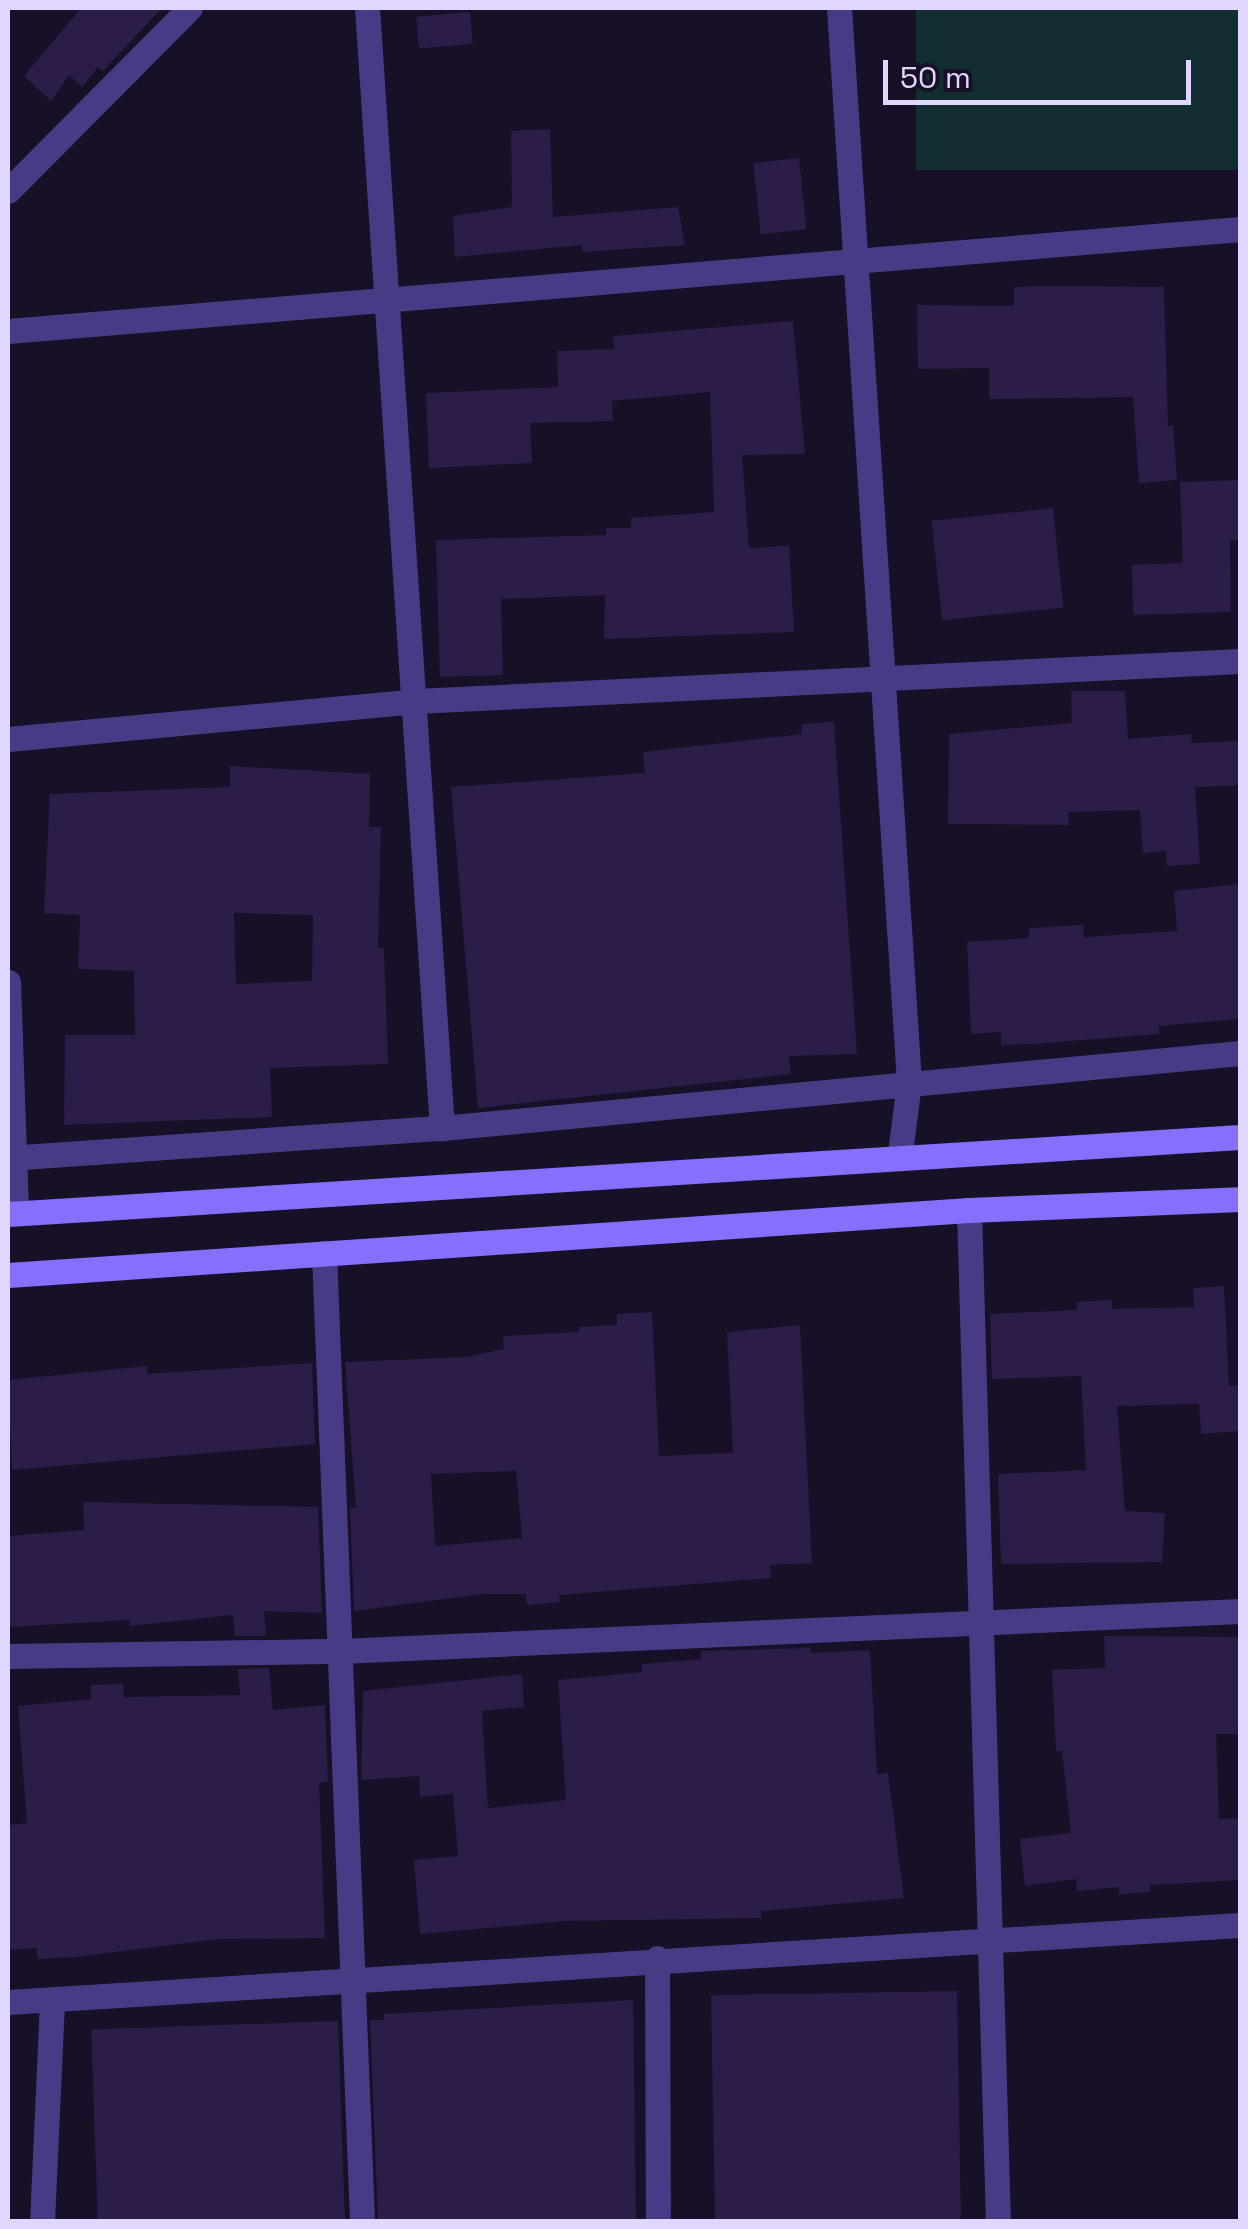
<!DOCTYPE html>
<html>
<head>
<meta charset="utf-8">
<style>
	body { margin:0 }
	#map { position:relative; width:1248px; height:2229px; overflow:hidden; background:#171027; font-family:"Space Grotesk",sans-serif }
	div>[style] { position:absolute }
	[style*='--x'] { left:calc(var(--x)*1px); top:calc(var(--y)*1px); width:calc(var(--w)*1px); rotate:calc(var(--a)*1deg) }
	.green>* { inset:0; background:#132e31; transform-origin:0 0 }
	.building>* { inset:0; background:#2b1c48; transform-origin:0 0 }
	.street>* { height:25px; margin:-12.5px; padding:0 12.5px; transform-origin:12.5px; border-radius:12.5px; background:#483b86 }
	.secondary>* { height:25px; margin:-12.5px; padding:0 12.5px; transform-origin:12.5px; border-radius:12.5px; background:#856ffd }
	span { translate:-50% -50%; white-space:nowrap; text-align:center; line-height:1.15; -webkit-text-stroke:10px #171027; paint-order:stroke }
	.frame { position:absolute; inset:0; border:10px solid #e0d6ff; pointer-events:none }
	.scale { position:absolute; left:883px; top:60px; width:308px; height:45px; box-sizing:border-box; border:5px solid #e0d6ff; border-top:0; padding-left:12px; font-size:30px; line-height:35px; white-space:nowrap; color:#e0d6ff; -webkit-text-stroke:8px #171027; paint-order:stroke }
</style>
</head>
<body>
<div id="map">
	<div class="green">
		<div style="left:916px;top:8px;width:324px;height:162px"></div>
	</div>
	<div class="building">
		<div style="clip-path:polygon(81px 8px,162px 8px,103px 71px,98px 67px,82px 87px,69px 75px,51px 101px,24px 76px)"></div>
		<div style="left:470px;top:12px;width:32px;height:54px;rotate:85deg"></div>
		<div style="clip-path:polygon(550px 129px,553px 217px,678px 207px,685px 245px,583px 252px,582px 245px,455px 257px,453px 216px,512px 207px,511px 131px)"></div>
		<div style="left:799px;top:158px;width:72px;height:46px;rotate:84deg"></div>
		<div style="clip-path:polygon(1048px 286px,1164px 287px,1168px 426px,1173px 425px,1177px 480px,1139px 483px,1133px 397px,989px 399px,989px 368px,918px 369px,917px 305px,1014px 306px,1014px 287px)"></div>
		<div style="clip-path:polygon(793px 321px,805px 454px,742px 455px,749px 548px,789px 546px,794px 632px,604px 639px,605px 595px,501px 599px,503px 675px,440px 677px,436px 540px,606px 535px,606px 528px,631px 528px,631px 518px,714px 512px,710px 392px,612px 401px,613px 421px,530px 423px,532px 463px,429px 468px,426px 393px,558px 387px,557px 351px,614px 349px,613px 336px)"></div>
		<div style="clip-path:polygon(1240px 480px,1240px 540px,1230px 540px,1231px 612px,1133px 615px,1132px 565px,1183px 563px,1180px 482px)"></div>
		<div style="left:1053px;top:508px;width:100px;height:122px;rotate:84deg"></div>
		<div style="clip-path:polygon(1071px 691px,1125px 691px,1128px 739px,1191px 734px,1192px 743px,1240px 741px,1240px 785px,1195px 787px,1200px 864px,1167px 866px,1166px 851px,1143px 853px,1140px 810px,1068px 812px,1069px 825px,948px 824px,949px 734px,1072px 723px)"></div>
		<div style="clip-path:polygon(834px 722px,857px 1054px,789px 1056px,791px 1074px,478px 1108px,451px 787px,645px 773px,643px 752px,802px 734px,801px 724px)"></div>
		<div style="clip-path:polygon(evenodd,230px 766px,370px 774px,369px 827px,381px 827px,378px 948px,384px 948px,388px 1064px,270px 1068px,272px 1117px,64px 1125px,65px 1035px,135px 1035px,134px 971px,78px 969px,80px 915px,44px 913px,50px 794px,230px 787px,230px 766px,234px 913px,313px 915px,312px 981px,236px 984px,234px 913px)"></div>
		<div style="clip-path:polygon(1240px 884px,1240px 1019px,1159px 1026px,1159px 1034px,1032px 1044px,1001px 1045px,1001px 1032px,971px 1034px,967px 942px,1029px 938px,1029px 928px,1083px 925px,1084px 937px,1177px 931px,1174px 891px)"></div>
		<div style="clip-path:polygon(1224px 1286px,1229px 1386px,1240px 1386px,1240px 1431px,1201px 1434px,1199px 1404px,1117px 1406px,1125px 1511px,1165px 1513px,1162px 1562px,1001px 1564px,998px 1474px,1086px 1470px,1081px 1376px,992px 1379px,990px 1314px,1077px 1310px,1076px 1302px,1112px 1300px,1112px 1309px,1194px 1307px,1193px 1288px)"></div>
		<div style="clip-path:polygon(evenodd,652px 1312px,659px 1456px,733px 1453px,727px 1332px,800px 1325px,812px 1563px,770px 1565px,771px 1578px,559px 1595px,560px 1602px,527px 1605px,526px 1594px,483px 1594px,354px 1611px,350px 1508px,356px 1508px,345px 1362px,467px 1357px,504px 1349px,503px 1336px,579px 1332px,579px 1327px,617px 1325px,617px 1314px,652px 1312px,516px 1471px,522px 1538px,435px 1546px,431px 1474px,516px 1471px)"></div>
		<div style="clip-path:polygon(312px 1363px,315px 1444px,12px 1470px,8px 1380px,147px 1366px,147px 1374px)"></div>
		<div style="clip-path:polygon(83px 1502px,318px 1507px,322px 1613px,264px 1611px,266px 1636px,235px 1636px,233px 1615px,130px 1626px,130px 1620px,8px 1627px,8px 1536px,84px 1530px)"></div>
		<div style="clip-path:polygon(1104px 1636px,1240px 1637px,1240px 1734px,1216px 1734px,1219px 1819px,1240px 1818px,1240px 1880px,1150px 1885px,1150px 1892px,1119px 1894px,1119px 1887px,1077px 1891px,1076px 1879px,1025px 1886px,1020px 1839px,1071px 1833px,1062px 1751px,1056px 1751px,1052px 1670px,1105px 1668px)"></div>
		<div style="clip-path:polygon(810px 1648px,811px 1653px,870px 1650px,877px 1774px,888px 1773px,904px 1898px,761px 1911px,762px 1918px,566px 1921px,420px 1934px,414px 1860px,458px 1856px,453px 1794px,420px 1797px,419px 1776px,361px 1780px,363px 1691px,522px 1674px,524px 1707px,482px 1711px,488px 1808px,566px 1800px,558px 1680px,642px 1672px,642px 1664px,701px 1659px,701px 1651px)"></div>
		<div style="clip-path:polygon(269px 1668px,273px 1710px,325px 1705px,328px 1782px,319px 1783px,325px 1938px,217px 1939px,76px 1957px,37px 1959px,37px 1948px,8px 1950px,8px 1825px,27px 1823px,18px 1706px,91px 1699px,91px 1685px,123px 1684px,124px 1697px,240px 1695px,238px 1669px)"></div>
		<div style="left:957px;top:1991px;width:231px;height:246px;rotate:89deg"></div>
		<div style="clip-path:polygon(633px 2000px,636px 2222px,378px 2222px,370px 2020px,384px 2020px,384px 2014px)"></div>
		<div style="left:338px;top:2021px;width:201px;height:247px;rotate:88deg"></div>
	</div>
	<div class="street">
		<div style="--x:367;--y:8;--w:1123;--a:86.17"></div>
		<div style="--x:839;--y:8;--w:1076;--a:86.27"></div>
		<div style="--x:909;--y:1082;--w:72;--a:97.2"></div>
		<div style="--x:8;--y:191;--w:258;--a:-45.2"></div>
		<div style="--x:8;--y:331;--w:1236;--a:-4.73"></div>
		<div style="--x:8;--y:739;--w:410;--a:-5.3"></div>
		<div style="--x:416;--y:701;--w:825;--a:-2.78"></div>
		<div style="--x:8;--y:982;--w:231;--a:88"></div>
		<div style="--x:8;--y:1158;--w:435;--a:-4"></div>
		<div style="--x:442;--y:1128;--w:802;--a:-5.37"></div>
		<div style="--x:969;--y:1210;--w:1012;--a:88.36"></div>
		<div style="--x:324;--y:1253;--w:970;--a:87.75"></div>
		<div style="--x:8;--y:1656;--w:332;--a:-0.9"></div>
		<div style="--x:340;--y:1651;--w:901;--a:-2.54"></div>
		<div style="--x:657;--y:1958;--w:264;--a:89.8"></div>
		<div style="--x:8;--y:2002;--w:1234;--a:-3.58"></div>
		<div style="--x:42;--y:2222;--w:222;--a:-87.4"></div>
	</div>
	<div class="secondary">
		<div style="--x:8;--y:1214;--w:1234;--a:-3.58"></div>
		<div style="--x:8;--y:1275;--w:963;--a:-3.87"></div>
		<div style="--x:969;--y:1210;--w:271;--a:-2.3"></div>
	</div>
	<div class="frame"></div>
	<div class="scale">50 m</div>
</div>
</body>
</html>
